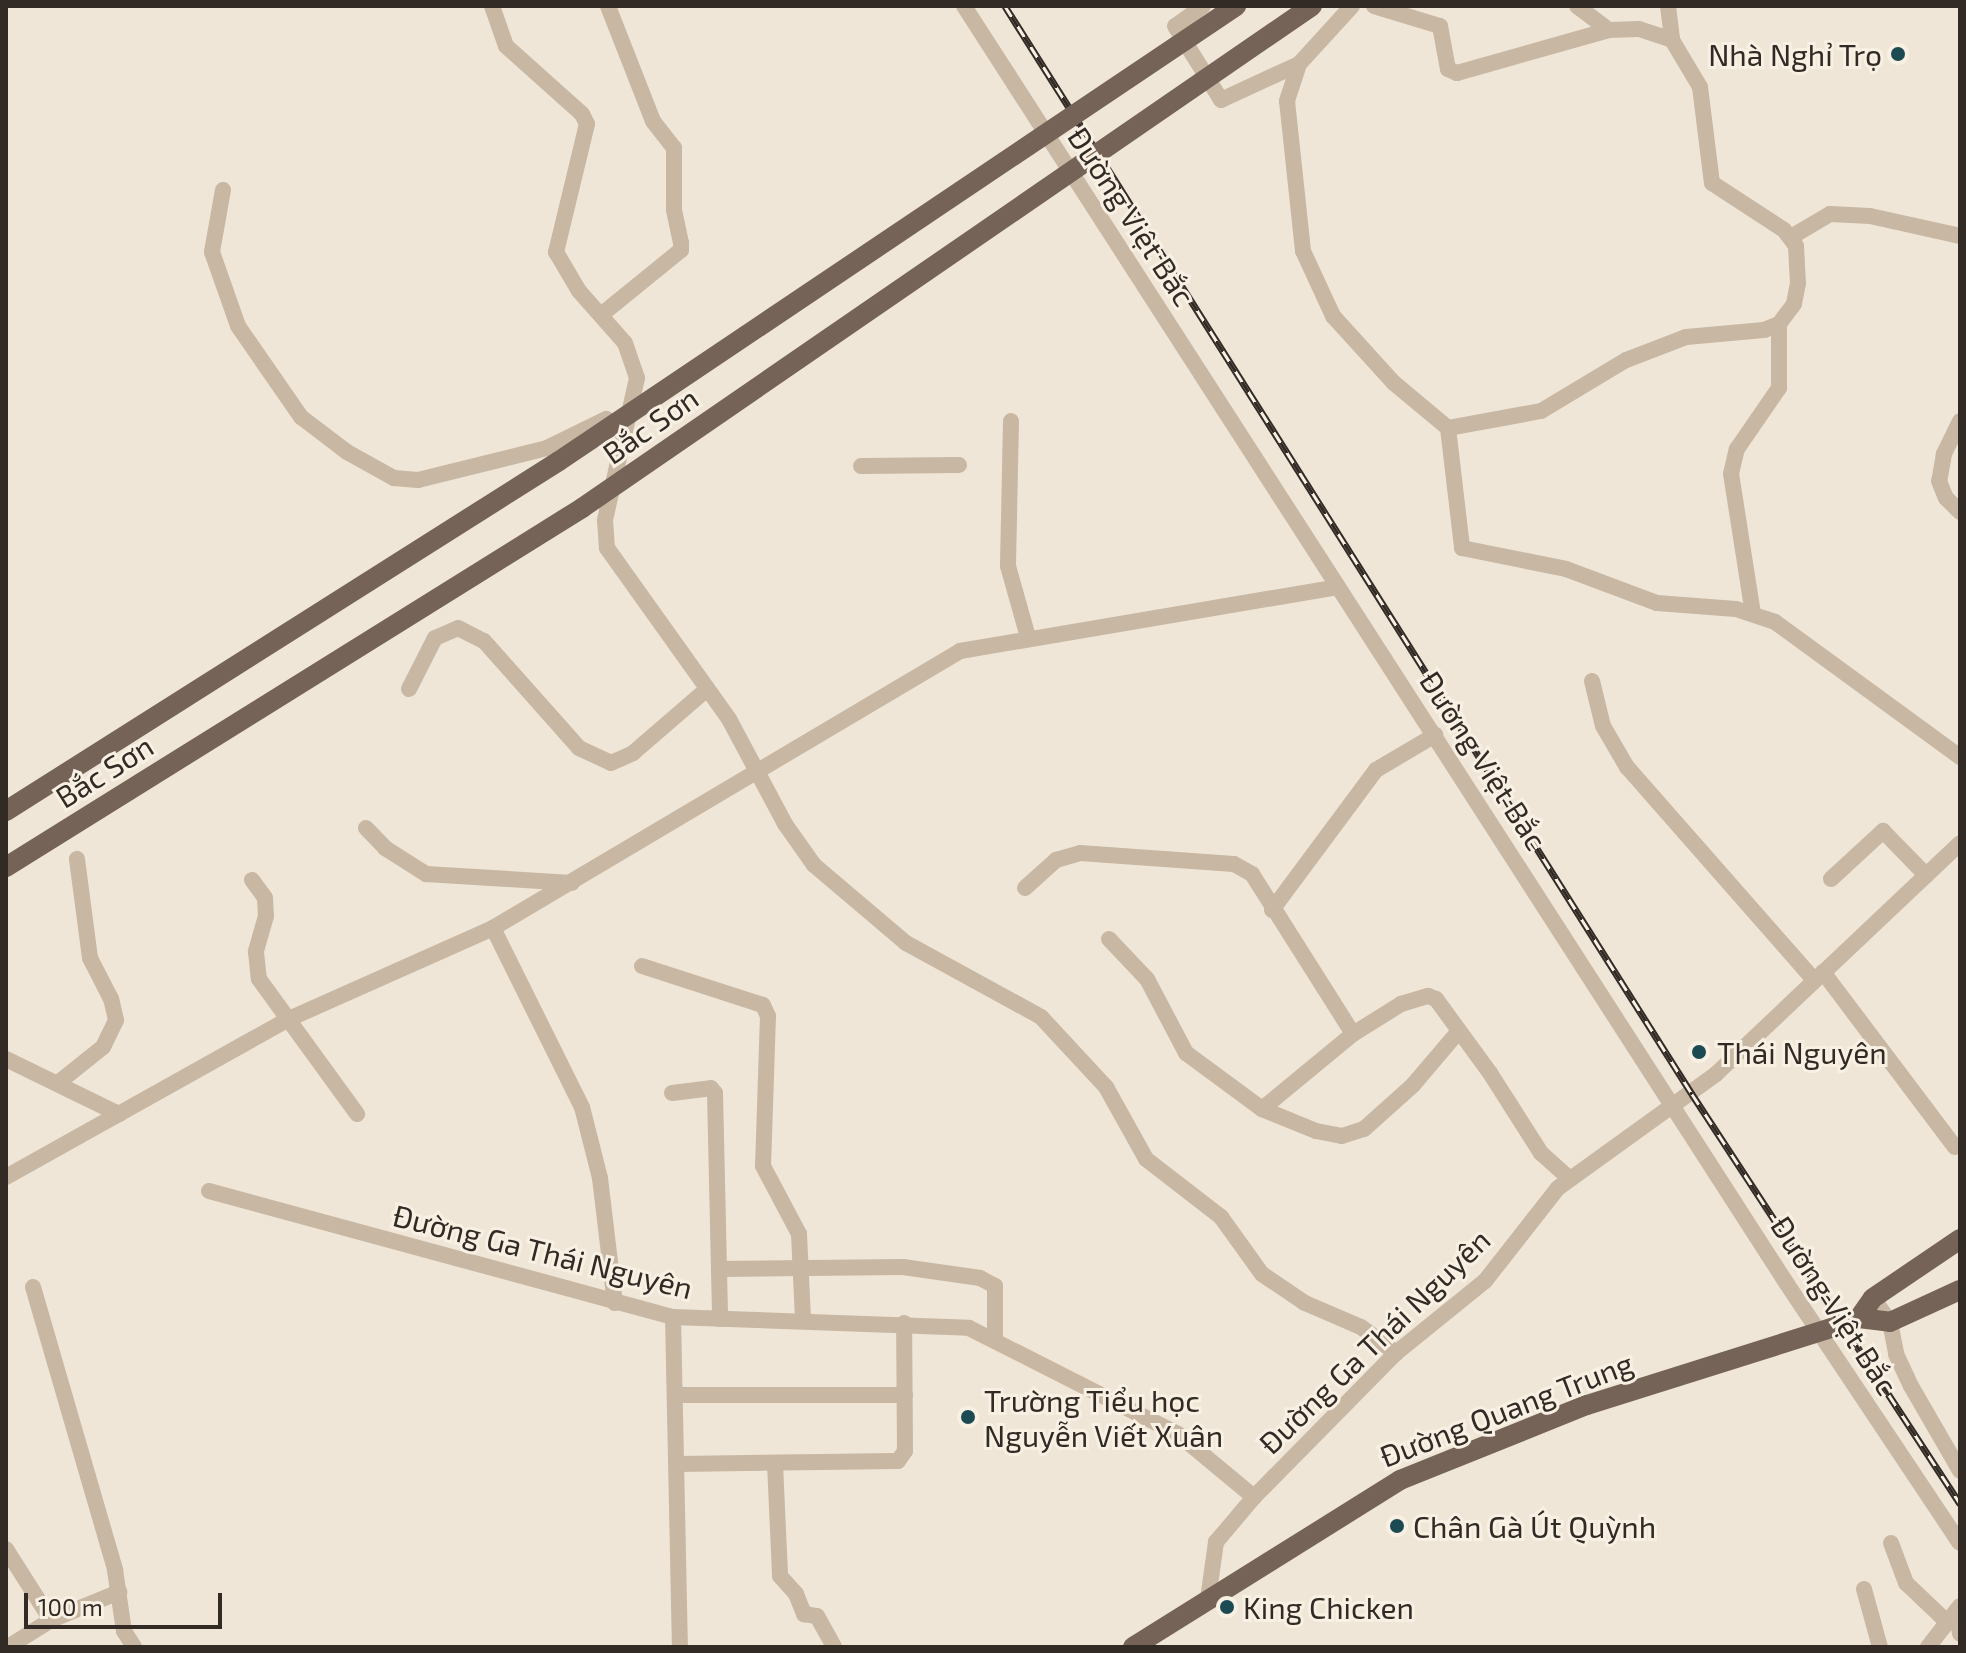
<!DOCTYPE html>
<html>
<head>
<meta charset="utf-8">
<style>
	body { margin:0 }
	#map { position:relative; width:1966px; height:1653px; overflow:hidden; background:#f0e6d7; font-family:"Exo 2",sans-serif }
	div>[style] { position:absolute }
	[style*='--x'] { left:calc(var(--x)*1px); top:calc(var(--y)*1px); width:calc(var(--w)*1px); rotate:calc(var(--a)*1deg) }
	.minor>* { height:16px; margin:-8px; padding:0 8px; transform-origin:8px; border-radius:8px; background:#c7b7a3 }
	.major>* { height:20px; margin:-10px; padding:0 10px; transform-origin:10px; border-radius:10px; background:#746356 }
	.rail>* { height:7px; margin-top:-3.5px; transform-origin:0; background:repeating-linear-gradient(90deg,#f8f0e3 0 12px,#322a25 0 24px); box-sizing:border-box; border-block:2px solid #322a25 }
	.major-bridge>* { height:20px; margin:-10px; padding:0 10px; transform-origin:10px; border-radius:10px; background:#746356 }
	.dots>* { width:22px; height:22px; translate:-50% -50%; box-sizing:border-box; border:4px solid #f8f0e3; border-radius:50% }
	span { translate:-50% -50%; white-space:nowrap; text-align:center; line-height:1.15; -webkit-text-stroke:6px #f8f0e3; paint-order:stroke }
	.poi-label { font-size:30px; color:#322a25 }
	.right { translate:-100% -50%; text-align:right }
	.left { translate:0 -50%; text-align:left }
	.street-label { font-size:30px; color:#322a25 }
	.frame { position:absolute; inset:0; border:8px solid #322a25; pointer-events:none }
	.scale { position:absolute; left:24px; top:1593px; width:198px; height:36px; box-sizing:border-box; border:4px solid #322a25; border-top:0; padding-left:10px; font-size:24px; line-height:28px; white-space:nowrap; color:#322a25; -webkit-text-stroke:6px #f8f0e3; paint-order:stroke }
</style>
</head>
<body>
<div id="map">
	<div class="minor">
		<div style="--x:492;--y:6;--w:42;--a:70.7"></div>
		<div style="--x:506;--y:46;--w:102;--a:41.8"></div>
		<div style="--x:582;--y:114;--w:11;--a:63"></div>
		<div style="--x:587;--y:124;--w:132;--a:103.6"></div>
		<div style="--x:556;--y:252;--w:45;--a:59.5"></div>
		<div style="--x:579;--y:291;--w:69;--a:48.5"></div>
		<div style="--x:625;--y:343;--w:37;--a:71"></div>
		<div style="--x:637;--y:378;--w:146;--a:102.7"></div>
		<div style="--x:605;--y:520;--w:28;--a:86"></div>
		<div style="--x:607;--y:548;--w:210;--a:54.5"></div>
		<div style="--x:729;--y:719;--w:119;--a:61.9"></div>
		<div style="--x:785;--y:824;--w:50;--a:54.7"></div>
		<div style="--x:814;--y:865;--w:121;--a:40.3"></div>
		<div style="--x:906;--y:943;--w:154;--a:28.7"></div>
		<div style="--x:1041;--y:1017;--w:96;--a:47.1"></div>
		<div style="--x:1106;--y:1087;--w:82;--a:60.9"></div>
		<div style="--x:1146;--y:1159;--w:95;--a:37.7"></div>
		<div style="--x:1221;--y:1217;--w:70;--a:54.3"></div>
		<div style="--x:1262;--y:1274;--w:52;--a:34"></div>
		<div style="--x:1305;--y:1303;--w:61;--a:23.2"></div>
		<div style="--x:1361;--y:1327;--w:44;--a:36.6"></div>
		<div style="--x:964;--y:6;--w:1520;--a:57.22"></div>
		<div style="--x:1787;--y:1284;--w:311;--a:56.3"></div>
		<div style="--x:1203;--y:6;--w:34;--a:144"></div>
		<div style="--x:1175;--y:26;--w:87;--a:58.1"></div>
		<div style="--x:1221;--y:100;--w:86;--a:-24.8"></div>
		<div style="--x:1352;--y:6;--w:79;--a:132.4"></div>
		<div style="--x:1299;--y:64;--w:39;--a:108"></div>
		<div style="--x:1287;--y:101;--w:151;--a:83.9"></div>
		<div style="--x:1303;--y:251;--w:72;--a:65.2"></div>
		<div style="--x:1333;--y:316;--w:91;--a:47.7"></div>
		<div style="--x:1394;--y:383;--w:70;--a:39.8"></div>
		<div style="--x:1448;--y:428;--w:121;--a:83.3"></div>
		<div style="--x:1462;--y:548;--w:106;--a:11.4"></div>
		<div style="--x:1566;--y:569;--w:97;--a:20.5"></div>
		<div style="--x:1657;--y:603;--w:79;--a:4.3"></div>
		<div style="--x:1736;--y:609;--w:41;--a:18.4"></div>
		<div style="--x:1775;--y:622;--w:229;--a:36.1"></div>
		<div style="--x:1374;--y:6;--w:69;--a:16.9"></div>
		<div style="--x:1440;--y:26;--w:44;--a:79.5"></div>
		<div style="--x:1448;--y:69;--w:10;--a:24"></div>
		<div style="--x:1457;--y:73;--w:158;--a:-15.8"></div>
		<div style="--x:1609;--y:30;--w:30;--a:-2"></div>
		<div style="--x:1639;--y:29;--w:35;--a:18"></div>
		<div style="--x:1672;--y:40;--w:55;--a:59.2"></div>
		<div style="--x:1700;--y:87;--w:97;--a:82.9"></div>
		<div style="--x:1712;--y:183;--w:86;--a:33.1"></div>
		<div style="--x:1784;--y:230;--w:20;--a:53"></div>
		<div style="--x:1796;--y:246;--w:37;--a:87"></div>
		<div style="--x:1798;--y:283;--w:21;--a:101"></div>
		<div style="--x:1794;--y:304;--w:25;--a:127"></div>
		<div style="--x:1779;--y:324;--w:16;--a:158"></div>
		<div style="--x:1764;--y:330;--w:78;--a:174.9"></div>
		<div style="--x:1686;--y:337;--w:64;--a:159"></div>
		<div style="--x:1626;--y:360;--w:99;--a:149"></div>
		<div style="--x:1541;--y:411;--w:95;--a:169.6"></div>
		<div style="--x:1577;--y:6;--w:40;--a:37"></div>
		<div style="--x:1668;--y:6;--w:34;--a:83"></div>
		<div style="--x:223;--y:190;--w:63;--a:100.1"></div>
		<div style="--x:212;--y:252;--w:78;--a:70.6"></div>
		<div style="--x:238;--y:326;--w:111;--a:55.3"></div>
		<div style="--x:301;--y:417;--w:58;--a:37.3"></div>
		<div style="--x:347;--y:452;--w:54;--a:29"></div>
		<div style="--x:394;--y:478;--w:24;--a:5"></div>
		<div style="--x:418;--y:480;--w:133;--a:-13.9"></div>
		<div style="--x:547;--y:448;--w:66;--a:-26.2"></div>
		<div style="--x:1791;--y:237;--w:45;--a:-30.5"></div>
		<div style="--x:1830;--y:214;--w:40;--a:2.9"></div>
		<div style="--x:1870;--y:216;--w:92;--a:12.5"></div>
		<div style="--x:601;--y:315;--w:103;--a:-39.1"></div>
		<div style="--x:681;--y:250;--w:7;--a:-90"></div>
		<div style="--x:681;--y:243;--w:35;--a:-102"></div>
		<div style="--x:674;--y:209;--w:61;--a:-90"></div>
		<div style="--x:674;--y:148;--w:34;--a:-128"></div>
		<div style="--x:653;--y:121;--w:123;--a:-111.4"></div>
		<div style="--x:1011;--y:421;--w:145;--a:91.2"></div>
		<div style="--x:1008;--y:566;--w:74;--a:74.3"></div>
		<div style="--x:1960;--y:421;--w:37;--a:116"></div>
		<div style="--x:1944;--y:454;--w:27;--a:100"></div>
		<div style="--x:1939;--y:481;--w:18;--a:68"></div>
		<div style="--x:1946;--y:498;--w:20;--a:45"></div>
		<div style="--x:861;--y:466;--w:98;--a:-0.6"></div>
		<div style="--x:1753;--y:614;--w:142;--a:-98.9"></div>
		<div style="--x:1731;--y:474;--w:26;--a:-77"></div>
		<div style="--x:1737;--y:449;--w:74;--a:-55.5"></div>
		<div style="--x:1779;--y:388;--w:64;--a:-90"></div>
		<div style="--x:1592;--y:681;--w:46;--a:76.3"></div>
		<div style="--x:1603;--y:726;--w:48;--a:59.7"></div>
		<div style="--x:1627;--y:767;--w:283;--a:48.7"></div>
		<div style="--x:409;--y:689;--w:57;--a:-63"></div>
		<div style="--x:435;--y:638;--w:25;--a:-23"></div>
		<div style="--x:458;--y:628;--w:29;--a:27"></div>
		<div style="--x:484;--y:641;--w:143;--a:48.4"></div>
		<div style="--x:579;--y:748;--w:35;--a:25"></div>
		<div style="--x:611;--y:763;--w:24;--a:-24"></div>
		<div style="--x:633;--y:753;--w:96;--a:-40.8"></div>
		<div style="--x:366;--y:828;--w:28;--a:46"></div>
		<div style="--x:385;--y:848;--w:49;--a:32.4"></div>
		<div style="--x:426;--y:874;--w:146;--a:3.5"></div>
		<div style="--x:1831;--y:879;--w:71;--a:-42.7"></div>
		<div style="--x:1883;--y:831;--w:62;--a:45.7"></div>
		<div style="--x:252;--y:880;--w:22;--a:54"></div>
		<div style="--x:265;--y:898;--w:18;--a:87"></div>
		<div style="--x:266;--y:916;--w:37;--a:106"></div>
		<div style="--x:256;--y:952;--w:27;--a:84"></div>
		<div style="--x:259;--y:979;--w:167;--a:54"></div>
		<div style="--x:1025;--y:888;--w:42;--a:-42.1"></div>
		<div style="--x:1056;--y:860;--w:25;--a:-16"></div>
		<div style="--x:1080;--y:853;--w:154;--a:4.1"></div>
		<div style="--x:1234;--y:864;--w:21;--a:29"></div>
		<div style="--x:1252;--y:874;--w:189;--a:57.7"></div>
		<div style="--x:1272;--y:910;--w:174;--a:-53.4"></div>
		<div style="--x:1376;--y:770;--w:69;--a:-30.7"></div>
		<div style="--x:493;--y:928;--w:200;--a:63.6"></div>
		<div style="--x:582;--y:1107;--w:73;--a:75.8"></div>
		<div style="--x:600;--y:1178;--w:126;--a:83.2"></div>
		<div style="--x:1109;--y:939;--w:55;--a:46.5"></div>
		<div style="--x:1147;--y:979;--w:84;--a:62.2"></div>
		<div style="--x:1186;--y:1053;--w:94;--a:36.4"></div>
		<div style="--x:1262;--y:1109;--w:58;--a:22.2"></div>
		<div style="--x:1316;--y:1131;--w:26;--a:11"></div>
		<div style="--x:1342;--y:1136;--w:23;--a:-18"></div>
		<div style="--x:1364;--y:1129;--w:66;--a:-41.9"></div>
		<div style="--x:1413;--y:1085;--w:71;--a:-49.6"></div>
		<div style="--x:642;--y:966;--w:127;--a:17.9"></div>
		<div style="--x:763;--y:1005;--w:12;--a:66"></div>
		<div style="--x:768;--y:1016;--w:150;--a:91.9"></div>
		<div style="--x:763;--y:1166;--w:77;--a:62.1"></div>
		<div style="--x:799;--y:1234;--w:85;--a:87.3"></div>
		<div style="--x:1823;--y:972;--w:219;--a:53"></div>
		<div style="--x:6;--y:1059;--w:126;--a:26"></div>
		<div style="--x:58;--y:1083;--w:58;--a:-38.7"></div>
		<div style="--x:103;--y:1047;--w:30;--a:-64"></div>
		<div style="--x:116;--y:1020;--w:22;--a:-103"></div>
		<div style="--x:111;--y:999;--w:46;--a:-117.1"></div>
		<div style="--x:90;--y:958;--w:100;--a:-97.5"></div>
		<div style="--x:672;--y:1093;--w:39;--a:-7"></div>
		<div style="--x:711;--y:1088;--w:6;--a:51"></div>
		<div style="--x:715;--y:1093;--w:226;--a:88.7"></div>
		<div style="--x:1262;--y:1109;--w:118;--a:-39.5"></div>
		<div style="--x:1353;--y:1034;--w:57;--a:-32"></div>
		<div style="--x:1401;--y:1004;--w:28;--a:-17"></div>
		<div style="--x:1428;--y:996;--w:9;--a:21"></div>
		<div style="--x:1436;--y:999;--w:92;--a:53.9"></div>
		<div style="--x:1490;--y:1073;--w:95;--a:57.5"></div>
		<div style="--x:1541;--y:1153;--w:38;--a:42"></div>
		<div style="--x:6;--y:1177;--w:326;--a:-29.2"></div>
		<div style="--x:291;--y:1018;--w:221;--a:-24"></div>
		<div style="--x:493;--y:928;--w:543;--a:-30.67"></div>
		<div style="--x:960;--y:651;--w:383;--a:-9.6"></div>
		<div style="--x:209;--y:1191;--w:481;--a:15.2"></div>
		<div style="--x:673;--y:1317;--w:296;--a:2.1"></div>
		<div style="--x:969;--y:1328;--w:234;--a:26.9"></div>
		<div style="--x:1178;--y:1434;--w:99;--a:39.7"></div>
		<div style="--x:719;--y:1269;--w:184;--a:-0.6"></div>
		<div style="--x:903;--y:1267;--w:78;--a:8.1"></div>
		<div style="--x:980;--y:1278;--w:17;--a:28"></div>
		<div style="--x:995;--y:1286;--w:53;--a:90"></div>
		<div style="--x:33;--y:1287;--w:295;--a:73.8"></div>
		<div style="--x:115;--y:1570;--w:62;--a:81.6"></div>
		<div style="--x:124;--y:1631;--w:19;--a:58"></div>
		<div style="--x:1873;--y:1298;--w:29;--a:55"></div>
		<div style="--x:1890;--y:1322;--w:33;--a:79"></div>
		<div style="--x:1896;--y:1354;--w:35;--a:65"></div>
		<div style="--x:1911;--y:1386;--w:98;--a:60"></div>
		<div style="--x:673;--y:1317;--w:330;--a:88.8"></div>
		<div style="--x:676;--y:1395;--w:229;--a:0"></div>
		<div style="--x:678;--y:1464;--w:220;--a:-0.8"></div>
		<div style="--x:898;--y:1461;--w:12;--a:-55"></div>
		<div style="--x:905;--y:1451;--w:128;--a:-90.4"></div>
		<div style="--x:775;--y:1464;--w:112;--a:87.4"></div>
		<div style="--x:780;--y:1576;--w:24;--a:48"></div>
		<div style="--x:796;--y:1594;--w:22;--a:68"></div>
		<div style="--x:804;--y:1614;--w:13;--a:9"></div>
		<div style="--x:817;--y:1616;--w:35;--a:61"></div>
		<div style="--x:1891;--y:1543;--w:43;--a:69.4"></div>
		<div style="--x:1906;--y:1583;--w:57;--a:43.6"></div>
		<div style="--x:6;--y:1549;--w:84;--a:57.6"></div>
		<div style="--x:1864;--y:1589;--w:60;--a:74.6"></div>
		<div style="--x:1208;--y:1599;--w:58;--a:-82"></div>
		<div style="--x:1216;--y:1542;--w:59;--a:-49.8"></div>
		<div style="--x:1254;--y:1497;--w:202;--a:-45.4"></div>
		<div style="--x:1396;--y:1353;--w:114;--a:-39"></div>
		<div style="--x:1485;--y:1281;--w:118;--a:-51.9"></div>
		<div style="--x:1558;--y:1188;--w:195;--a:-35.8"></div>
		<div style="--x:1716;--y:1074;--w:336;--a:-43.4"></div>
		<div style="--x:1956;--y:1611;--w:23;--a:80"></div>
		<div style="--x:8;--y:1647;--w:51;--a:-32.1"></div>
		<div style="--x:51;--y:1620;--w:74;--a:-22.4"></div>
		<div style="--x:1928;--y:1647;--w:52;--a:-52"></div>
	</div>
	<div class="major">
		<div style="--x:6;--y:811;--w:654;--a:-32.33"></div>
		<div style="--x:6;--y:867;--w:679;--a:-31.93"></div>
		<div style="--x:1859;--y:1318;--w:31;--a:7"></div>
		<div style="--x:1890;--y:1322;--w:77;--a:-24.6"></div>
		<div style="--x:1133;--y:1647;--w:315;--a:-32"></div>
		<div style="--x:1400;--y:1480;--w:201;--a:-21.9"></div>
		<div style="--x:1587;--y:1405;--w:266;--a:-17.5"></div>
		<div style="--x:1841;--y:1325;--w:19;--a:-21"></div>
		<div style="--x:1859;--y:1318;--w:24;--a:-55"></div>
		<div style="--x:1873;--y:1298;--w:105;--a:-34.1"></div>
	</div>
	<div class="rail">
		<div style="--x:1005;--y:6;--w:1287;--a:57.73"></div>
		<div style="--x:1692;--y:1094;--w:490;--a:56.8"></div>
	</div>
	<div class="major-bridge">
		<div style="--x:559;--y:461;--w:816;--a:-33.9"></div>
		<div style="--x:582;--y:508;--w:886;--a:-34.52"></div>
	</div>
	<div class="dots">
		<div style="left:1898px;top:54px;background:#1c4a52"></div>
		<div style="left:1699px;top:1052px;background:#1c4a52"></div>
		<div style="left:968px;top:1417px;background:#1c4a52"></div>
		<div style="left:1397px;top:1526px;background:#1c4a52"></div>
		<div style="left:1227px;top:1607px;background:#1c4a52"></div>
	</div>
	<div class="poi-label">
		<span class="right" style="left:1882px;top:54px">Nhà Nghỉ Trọ</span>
		<span class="left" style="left:1717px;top:1052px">Thái Nguyên</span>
		<span class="left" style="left:984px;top:1417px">Trường Tiểu học<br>Nguyễn Viết Xuân</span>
		<span class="left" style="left:1413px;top:1526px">Chân Gà Út Quỳnh</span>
		<span class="left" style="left:1243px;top:1607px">King Chicken</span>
	</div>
	<div class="street-label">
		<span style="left:1132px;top:216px;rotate:57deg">Đường Việt Bắc</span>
		<span style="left:650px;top:425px;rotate:-35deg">Bắc Sơn</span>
		<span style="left:1484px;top:760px;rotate:57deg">Đường Việt Bắc</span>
		<span style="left:104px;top:771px;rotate:-32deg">Bắc Sơn</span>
		<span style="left:543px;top:1251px;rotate:14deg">Đường Ga Thái Nguyên</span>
		<span style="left:1835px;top:1305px;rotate:57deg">Đường Việt Bắc</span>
		<span style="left:1374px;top:1341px;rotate:-44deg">Đường Ga Thái Nguyên</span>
		<span style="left:1506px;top:1409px;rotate:-21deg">Đường Quang Trung</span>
	</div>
	<div class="frame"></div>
	<div class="scale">100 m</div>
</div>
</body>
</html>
